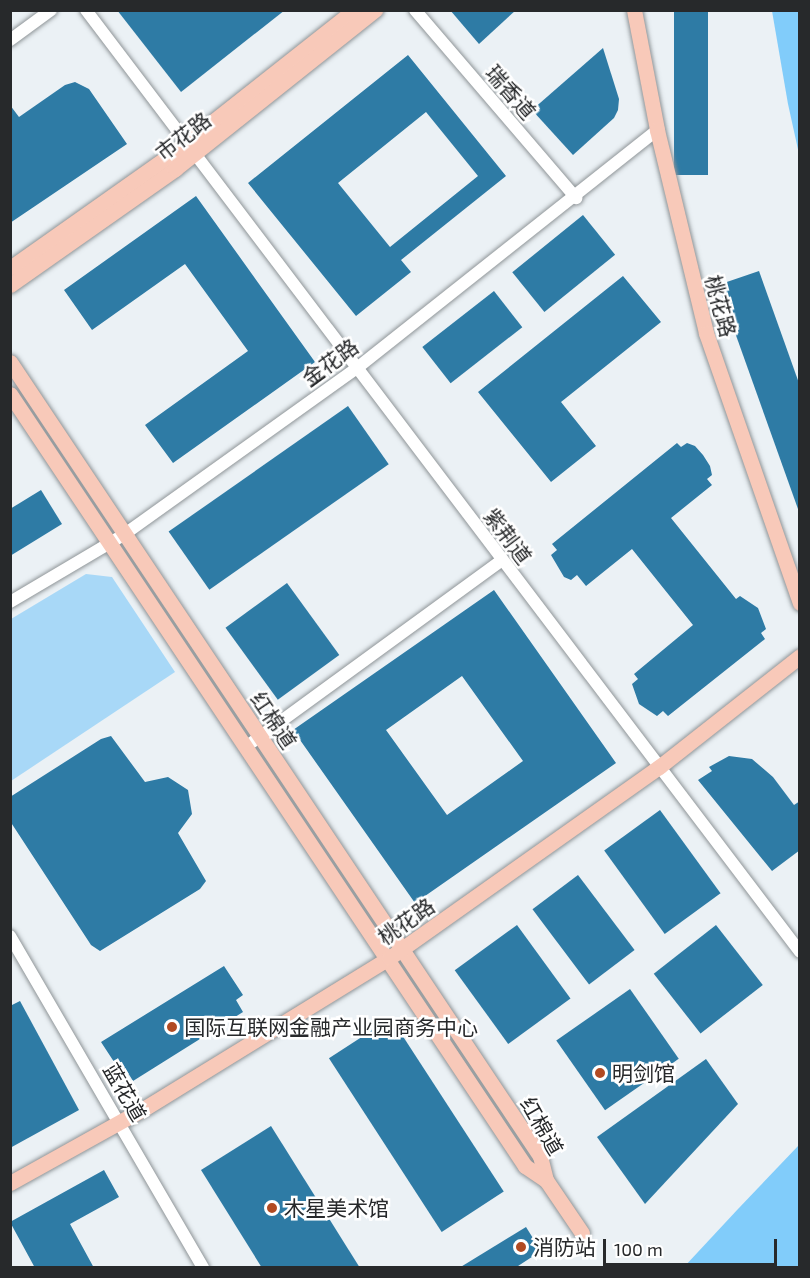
<!DOCTYPE html>
<html>
<head>
<meta charset="utf-8">
<style>
	body { margin:0 }
	#map { position:relative; width:810px; height:1278px; overflow:hidden; background:#ebf1f5; font-family:"Exo 2","Noto Sans SC",sans-serif }
	div>[style] { position:absolute }
	[style*='--x'] { left:calc(var(--x)*1px); top:calc(var(--y)*1px); width:calc(var(--w)*1px); rotate:calc(var(--a)*1deg) }
	.green>* { inset:0; background:#a8d8f7 }
	.water>* { inset:0; background:#81ccfa }
	.building>* { inset:0; background:#2e7ba5; transform-origin:0 0 }
	.roads { filter:drop-shadow(0 0 2px #8f9598) drop-shadow(0 0 2px #8f9598) }
	.minor>* { height:12px; margin:-6px; padding:0 6px; transform-origin:6px; border-radius:6px; background:#fff }
	.major>* { height:15px; margin:-7.5px; padding:0 7.5px; transform-origin:7.5px; border-radius:7.5px; background:#f8c9b9 }
	.dots>* { width:16px; height:16px; translate:-50% -50%; box-sizing:border-box; border:3px solid #fff; border-radius:50% }
	span { translate:-50% -50%; white-space:nowrap; text-align:center; line-height:1.15; -webkit-text-stroke:5px #fff; paint-order:stroke }
	.street-label { font-size:21px; color:#27292b }
	.poi-label { font-size:21px; color:#27292b }
	.left { translate:0 -50%; text-align:left }
	.frame { position:absolute; inset:0; border:12px solid #27292b; pointer-events:none }
	.scale { position:absolute; left:603px; top:1239px; width:174px; height:27px; box-sizing:border-box; border:3px solid #27292b; border-top:0; padding-left:8px; font-size:18px; line-height:21px; white-space:nowrap; color:#27292b; -webkit-text-stroke:4px #fff; paint-order:stroke }
</style>
</head>
<body>
<div id="map">
	<div class="green">
		<div style="clip-path:polygon(86px 574px,112px 577px,175px 672px,11px 781px,11px 619px)"></div>
	</div>
	<div class="water">
		<div style="clip-path:polygon(772px 11px,799px 11px,799px 154px,788px 104px)"></div>
		<div style="clip-path:polygon(799px 1145px,799px 1267px,684px 1267px,738px 1209px)"></div>
	</div>
	<div class="building">
		<div style="clip-path:polygon(117px 10px,285px 10px,181px 92px)"></div>
		<div style="clip-path:polygon(450px 10px,516px 10px,479px 44px)"></div>
		<div style="left:674px;top:10px;width:34px;height:165px"></div>
		<div style="clip-path:polygon(603px 48px,619px 99px,618px 110px,614px 118px,573px 155px,532px 110px)"></div>
		<div style="clip-path:polygon(evenodd,408px 55px,506px 176px,401px 260px,411px 272px,356px 316px,248px 183px,408px 55px,426px 112px,478px 176px,390px 247px,338px 183px,426px 112px)"></div>
		<div style="clip-path:polygon(75px 82px,89px 89px,127px 144px,10px 223px,10px 105px,19px 117px,65px 85px)"></div>
		<div style="clip-path:polygon(196px 196px,315px 362px,173px 463px,145px 425px,248px 351px,185px 264px,92px 330px,64px 290px)"></div>
		<div style="left:583px;top:215px;width:51px;height:91px;rotate:51deg"></div>
		<div style="clip-path:polygon(759px 271px,800px 386px,798px 509px,718px 285px)"></div>
		<div style="clip-path:polygon(623px 276px,661px 322px,561px 402px,596px 446px,551px 482px,478px 392px)"></div>
		<div style="left:494px;top:291px;width:46px;height:91px;rotate:52deg"></div>
		<div style="left:348px;top:406px;width:71px;height:219px;rotate:55deg"></div>
		<div style="clip-path:polygon(677px 443px,681px 447px,687px 443px,695px 446px,703px 455px,710px 466px,712px 475px,707px 479px,712px 485px,671px 518px,736px 599px,740px 596px,758px 608px,766px 629px,761px 633px,765px 639px,668px 716px,663px 711px,657px 716px,639px 704px,632px 684px,638px 679px,634px 674px,693px 625px,632px 549px,586px 586px,577px 575px,571px 580px,564px 577px,551px 555px,557px 550px,552px 544px)"></div>
		<div style="clip-path:polygon(41px 490px,62px 524px,10px 556px,10px 509px)"></div>
		<div style="left:287px;top:583px;width:89px;height:76px;rotate:54deg"></div>
		<div style="clip-path:polygon(evenodd,494px 590px,616px 763px,415px 903px,293px 730px,494px 590px,462px 676px,523px 761px,447px 815px,386px 730px,462px 676px)"></div>
		<div style="clip-path:polygon(111px 736px,145px 782px,168px 777px,188px 790px,192px 814px,178px 833px,206px 881px,200px 889px,100px 951px,91px 945px,10px 821px,10px 797px,101px 739px)"></div>
		<div style="clip-path:polygon(729px 756px,752px 759px,773px 777px,794px 805px,800px 801px,800px 850px,772px 871px,698px 780px,712px 771px,709px 767px)"></div>
		<div style="left:660px;top:810px;width:103px;height:69px;rotate:54deg"></div>
		<div style="left:578px;top:875px;width:94px;height:57px;rotate:53deg"></div>
		<div style="left:517px;top:925px;width:91px;height:77px;rotate:54deg"></div>
		<div style="left:716px;top:925px;width:76px;height:79px;rotate:52deg"></div>
		<div style="clip-path:polygon(224px 966px,243px 995px,236px 1000px,243px 1012px,133px 1081px,125px 1068px,120px 1071px,101px 1042px)"></div>
		<div style="left:630px;top:989px;width:85px;height:90px;rotate:55deg"></div>
		<div style="clip-path:polygon(20px 1001px,79px 1110px,10px 1148px,10px 1006px)"></div>
		<div style="left:391px;top:1018px;width:207px;height:74px;rotate:57deg"></div>
		<div style="clip-path:polygon(706px 1059px,738px 1104px,645px 1204px,597px 1137px)"></div>
		<div style="clip-path:polygon(271px 1126px,360px 1268px,262px 1268px,201px 1170px)"></div>
		<div style="clip-path:polygon(104px 1170px,119px 1197px,70px 1224px,94px 1268px,35px 1268px,10px 1222px)"></div>
		<div style="clip-path:polygon(526px 1227px,541px 1251px,515px 1268px,459px 1268px)"></div>
	</div>
	<div class="roads">
		<div class="minor">
			<div style="--x:86;--y:10;--w:1182;--a:52.84"></div>
			<div style="--x:415;--y:10;--w:248;--a:49.4"></div>
			<div style="--x:10;--y:40;--w:51;--a:-36.2"></div>
			<div style="--x:10;--y:602;--w:134;--a:-30.6"></div>
			<div style="--x:125;--y:534;--w:285;--a:-35.6"></div>
			<div style="--x:357;--y:368;--w:383;--a:-38.4"></div>
			<div style="--x:247;--y:746;--w:316;--a:-36.1"></div>
			<div style="--x:10;--y:936;--w:384;--a:59.8"></div>
		</div>
		<div class="major">
			<div style="--x:634;--y:10;--w:122;--a:79.1"></div>
			<div style="--x:657;--y:130;--w:209;--a:76.4"></div>
			<div style="--x:706;--y:333;--w:286;--a:70.8"></div>
			<div style="--x:10;--y:268;--w:199;--a:-35.2"></div>
			<div style="--x:173;--y:153;--w:231;--a:-38.3"></div>
			<div style="--x:10;--y:285;--w:202;--a:-35.1"></div>
			<div style="--x:175;--y:169;--w:256;--a:-38.5"></div>
			<div style="--x:10;--y:362;--w:955;--a:56.28"></div>
			<div style="--x:540;--y:1156;--w:25;--a:76"></div>
			<div style="--x:546;--y:1180;--w:64;--a:55.8"></div>
			<div style="--x:10;--y:394;--w:928;--a:56.29"></div>
			<div style="--x:525;--y:1166;--w:25;--a:34"></div>
			<div style="--x:10;--y:1183;--w:154;--a:-29.1"></div>
			<div style="--x:145;--y:1108;--w:286;--a:-31.6"></div>
			<div style="--x:389;--y:958;--w:331;--a:-35.3"></div>
			<div style="--x:659;--y:767;--w:179;--a:-38.2"></div>
		</div>
	</div>
	<div class="dots">
		<div style="left:172px;top:1027px;background:#b14a22"></div>
		<div style="left:600px;top:1073px;background:#b14a22"></div>
		<div style="left:272px;top:1208px;background:#b14a22"></div>
		<div style="left:521px;top:1247px;background:#b14a22"></div>
	</div>
	<div class="street-label">
		<span style="left:511px;top:92px;rotate:49deg">瑞香道</span>
		<span style="left:183px;top:136px;rotate:-38deg">市花路</span>
		<span style="left:721px;top:306px;rotate:75deg">桃花路</span>
		<span style="left:330px;top:362px;rotate:-36deg">金花路</span>
		<span style="left:508px;top:536px;rotate:53deg">紫荆道</span>
		<span style="left:274px;top:720px;rotate:56deg">红棉道</span>
		<span style="left:406px;top:921px;rotate:-35deg">桃花路</span>
		<span style="left:125px;top:1092px;rotate:60deg">蓝花道</span>
		<span style="left:542px;top:1126px;rotate:60deg">红棉道</span>
	</div>
	<div class="poi-label">
		<span class="left" style="left:184px;top:1027px">国际互联网金融产业园商务中心</span>
		<span class="left" style="left:612px;top:1073px">明剑馆</span>
		<span class="left" style="left:284px;top:1208px">木星美术馆</span>
		<span class="left" style="left:533px;top:1247px">消防站</span>
	</div>
	<div class="frame"></div>
	<div class="scale">100 m</div>
</div>
</body>
</html>
